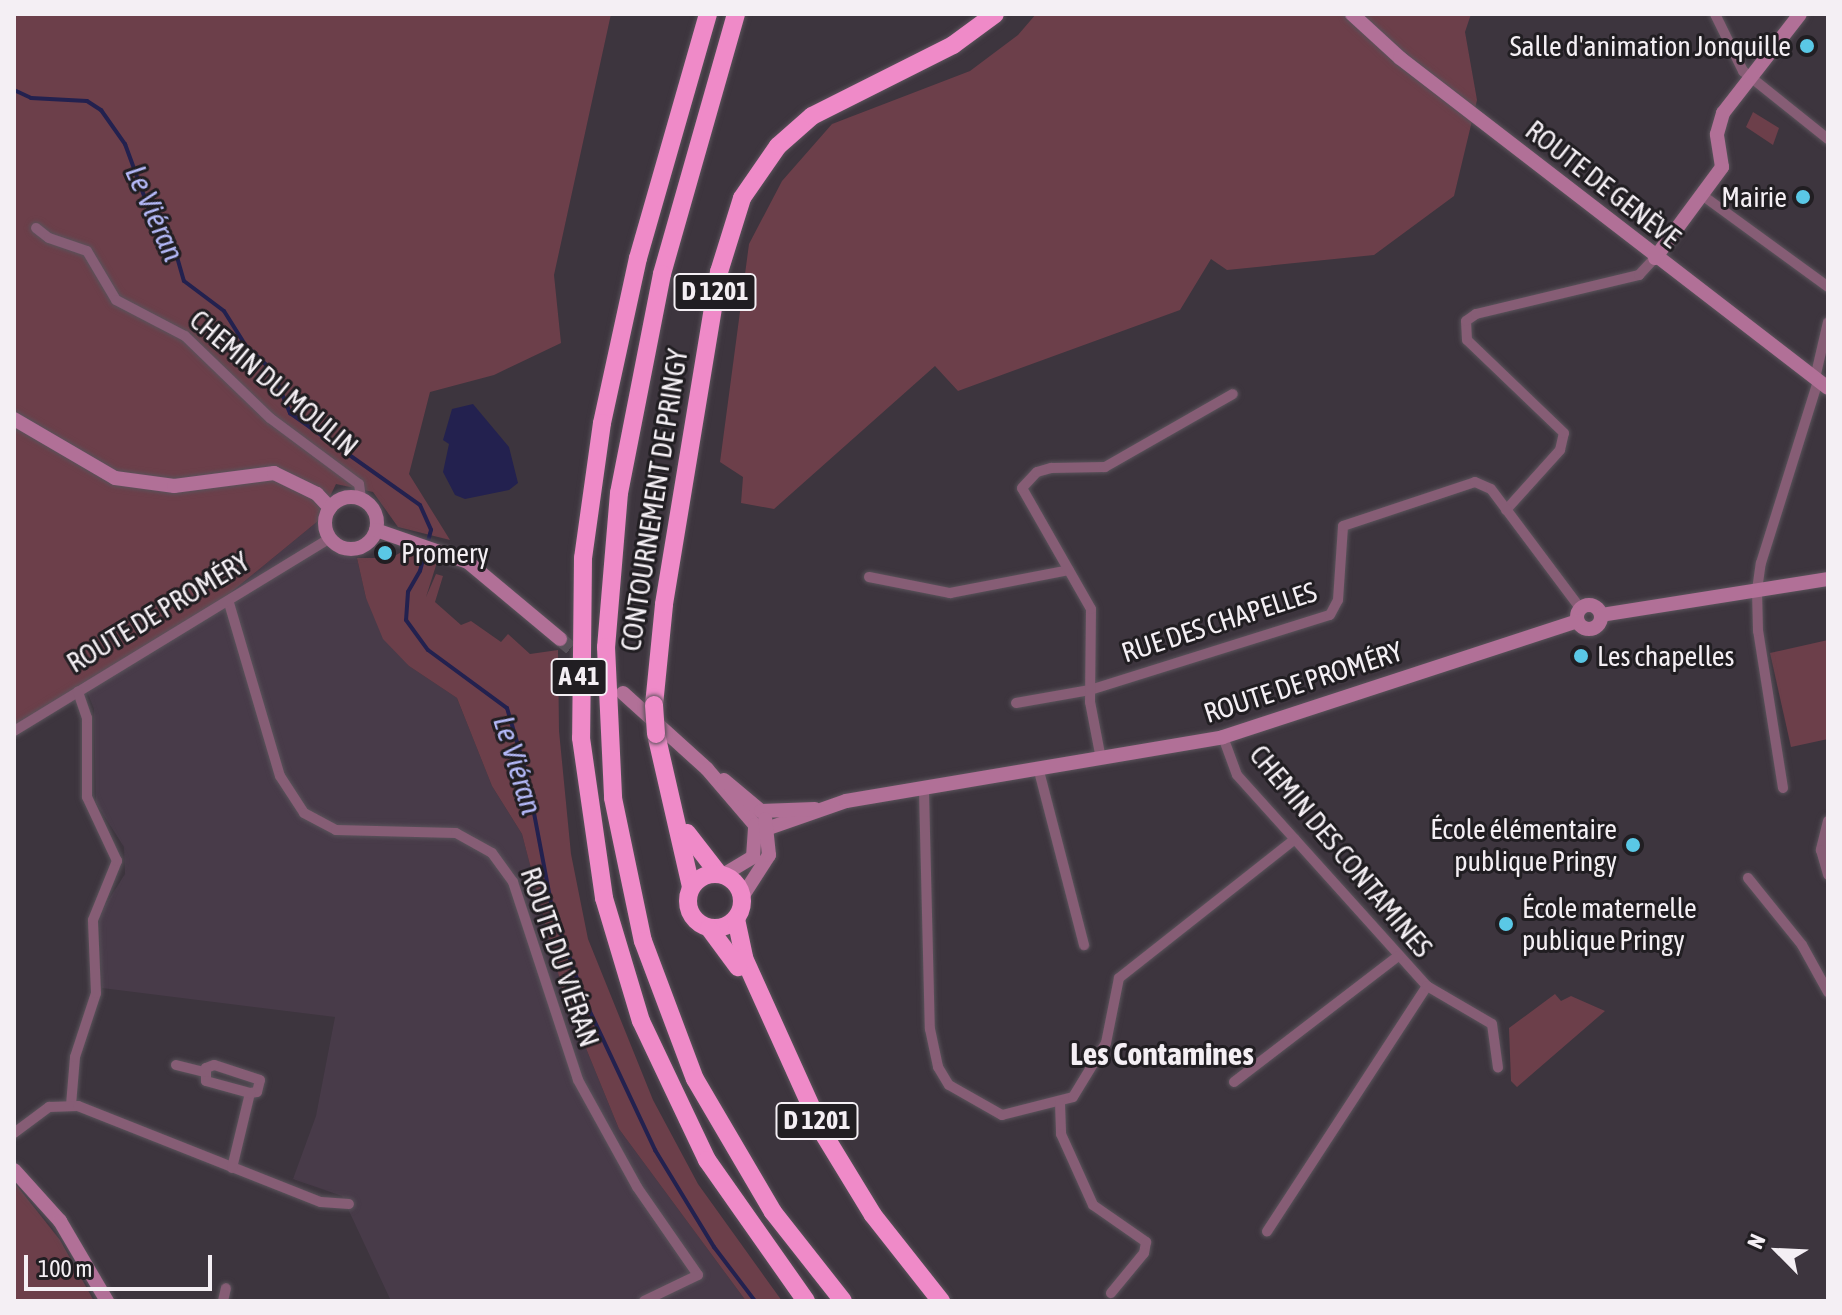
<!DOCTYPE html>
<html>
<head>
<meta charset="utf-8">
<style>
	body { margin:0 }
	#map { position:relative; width:1842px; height:1315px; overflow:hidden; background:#3d353e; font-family:"Asap Condensed",sans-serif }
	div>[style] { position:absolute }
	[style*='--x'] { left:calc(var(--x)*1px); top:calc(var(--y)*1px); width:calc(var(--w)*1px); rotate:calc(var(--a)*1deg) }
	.built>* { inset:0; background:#483b49 }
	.green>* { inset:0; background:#6c3f4a }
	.water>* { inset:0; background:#23214f }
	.stream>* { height:4px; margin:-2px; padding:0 2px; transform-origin:2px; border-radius:2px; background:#23214f }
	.secondary-tunnel>* { height:14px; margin-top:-7px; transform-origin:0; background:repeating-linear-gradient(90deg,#585159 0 14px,transparent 0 21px) }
	.roads { filter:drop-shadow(0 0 2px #5a535b) drop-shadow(0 0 2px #5a535b) }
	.street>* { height:10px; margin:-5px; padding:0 5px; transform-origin:5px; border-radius:5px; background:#865d75 }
	.secondary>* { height:14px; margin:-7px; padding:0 7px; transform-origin:7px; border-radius:7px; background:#b17097 }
	.secondary>.ring { margin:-7px; padding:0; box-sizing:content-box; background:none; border:14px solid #b17097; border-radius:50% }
	.highway>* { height:18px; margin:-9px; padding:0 9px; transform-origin:9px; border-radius:9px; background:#ef8ac8 }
	.highway>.ring { margin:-9px; padding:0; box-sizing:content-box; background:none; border:18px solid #ef8ac8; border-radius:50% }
	.bridges { filter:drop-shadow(0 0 2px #5a535b) drop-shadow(0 0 2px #5a535b) }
	.highway-bridge>* { height:18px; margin:-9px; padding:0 9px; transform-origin:9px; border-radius:9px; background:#ef8ac8 }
	.dots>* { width:22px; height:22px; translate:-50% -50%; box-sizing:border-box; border:4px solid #211e22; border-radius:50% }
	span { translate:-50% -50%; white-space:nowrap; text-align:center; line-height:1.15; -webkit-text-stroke:6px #211e22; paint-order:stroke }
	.shield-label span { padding:2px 6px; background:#211e22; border:2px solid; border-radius:6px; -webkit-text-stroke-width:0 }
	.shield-label { font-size:26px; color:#f4eff4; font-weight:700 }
	.poi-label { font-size:28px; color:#f4eff4 }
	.right { translate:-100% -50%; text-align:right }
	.left { translate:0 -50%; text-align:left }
	.street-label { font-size:28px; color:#f4eff4 }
	.water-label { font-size:30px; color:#b3b8f7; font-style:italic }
	.quarter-label { font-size:32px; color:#f4eff4; font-weight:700 }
	.frame { position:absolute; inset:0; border:16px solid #f4eff4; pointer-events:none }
	.north { position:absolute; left:1738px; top:1211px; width:80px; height:80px; -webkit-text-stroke:6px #211e22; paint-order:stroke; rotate:294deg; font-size:22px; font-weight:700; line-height:32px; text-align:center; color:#f4eff4 }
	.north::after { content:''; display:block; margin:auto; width:28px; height:36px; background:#f4eff4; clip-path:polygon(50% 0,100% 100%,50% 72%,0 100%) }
	.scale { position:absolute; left:24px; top:1255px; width:188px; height:36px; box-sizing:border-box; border:4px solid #f4eff4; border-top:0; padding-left:10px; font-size:24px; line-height:28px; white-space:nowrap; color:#f4eff4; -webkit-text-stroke:6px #211e22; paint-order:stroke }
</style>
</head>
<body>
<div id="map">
	<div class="built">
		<div style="clip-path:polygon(318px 521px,335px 550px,357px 558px,366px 598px,409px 666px,457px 698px,492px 786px,522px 834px,563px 992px,619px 1129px,746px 1301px,391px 1301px,342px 1196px,293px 1179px,316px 1116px,335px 1017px,102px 988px,99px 915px,125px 874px,124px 847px,96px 803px,94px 709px,83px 681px,229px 594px)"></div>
	</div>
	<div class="green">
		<div style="clip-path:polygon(14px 14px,611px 14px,554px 275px,561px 343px,494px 375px,430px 392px,409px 474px,450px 540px,398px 527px,373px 492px,336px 484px,318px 521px,229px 594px,14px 726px)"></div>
		<div style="clip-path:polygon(1036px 14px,1471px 14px,1465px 32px,1477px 100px,1454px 196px,1374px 255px,1227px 270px,1211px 259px,1180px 310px,958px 391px,935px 366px,774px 509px,741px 503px,743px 477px,720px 462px,749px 244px,782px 181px,832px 124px,970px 71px,1018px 35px)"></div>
		<div style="clip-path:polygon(1753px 112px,1779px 128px,1773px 145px,1746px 127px)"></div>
		<div style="clip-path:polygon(410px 547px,439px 556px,426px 597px,436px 574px,443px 576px,435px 602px,461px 625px,471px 621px,501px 642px,508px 634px,530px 654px,558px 650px,559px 731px,571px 854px,588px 939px,653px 1100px,698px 1184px,782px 1301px,746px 1301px,619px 1129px,563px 992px,522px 834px,492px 786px,457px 698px,409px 666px,383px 639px,366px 598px,357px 558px,391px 558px)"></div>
		<div style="clip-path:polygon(1828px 640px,1828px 739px,1791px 747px,1770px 653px)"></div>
		<div style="clip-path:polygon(1555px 994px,1561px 1001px,1571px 996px,1605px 1011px,1517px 1087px,1511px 1081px,1509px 1028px)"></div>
		<div style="clip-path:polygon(14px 1182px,60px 1240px,94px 1301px,14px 1301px)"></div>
	</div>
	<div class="water">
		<div style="clip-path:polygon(473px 404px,509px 447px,518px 483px,509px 490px,465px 499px,455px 495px,443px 472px,449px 444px,443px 440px,452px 409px)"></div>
	</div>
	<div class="stream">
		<div style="--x:14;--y:90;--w:19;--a:25"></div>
		<div style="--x:31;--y:98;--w:56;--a:3.1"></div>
		<div style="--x:87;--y:101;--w:17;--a:33"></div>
		<div style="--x:101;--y:110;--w:42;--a:54.8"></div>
		<div style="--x:125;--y:144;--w:84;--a:69.8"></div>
		<div style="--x:154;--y:223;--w:41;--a:55.9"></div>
		<div style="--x:177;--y:257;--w:25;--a:74"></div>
		<div style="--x:184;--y:281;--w:50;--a:36.9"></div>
		<div style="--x:224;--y:311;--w:40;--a:58"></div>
		<div style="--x:245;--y:345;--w:37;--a:43"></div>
		<div style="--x:272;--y:370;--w:47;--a:67.3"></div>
		<div style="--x:290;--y:413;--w:159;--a:35.3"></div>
		<div style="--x:420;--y:505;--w:27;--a:66"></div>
		<div style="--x:431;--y:530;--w:42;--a:105"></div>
		<div style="--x:420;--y:571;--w:24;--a:120"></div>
		<div style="--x:408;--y:592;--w:28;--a:94"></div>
		<div style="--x:406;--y:620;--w:37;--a:54"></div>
		<div style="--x:428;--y:650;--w:98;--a:36.3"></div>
		<div style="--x:507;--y:708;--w:71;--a:73.6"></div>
		<div style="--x:527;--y:776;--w:134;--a:79.3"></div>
		<div style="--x:552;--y:908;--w:99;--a:70.5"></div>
		<div style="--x:585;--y:1001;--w:165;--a:64.8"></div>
		<div style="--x:655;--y:1150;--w:114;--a:58.7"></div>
		<div style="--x:714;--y:1247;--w:68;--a:52.8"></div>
	</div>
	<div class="secondary-tunnel">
		<div style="--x:560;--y:639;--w:67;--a:40.8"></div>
	</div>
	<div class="roads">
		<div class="street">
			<div style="--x:1715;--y:14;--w:64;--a:63.8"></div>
			<div style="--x:1743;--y:71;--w:109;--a:38.7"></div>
			<div style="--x:1702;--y:195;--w:156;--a:36.1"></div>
			<div style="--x:36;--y:228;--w:16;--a:38"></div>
			<div style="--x:49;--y:238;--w:40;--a:18.9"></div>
			<div style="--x:87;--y:251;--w:57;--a:59.4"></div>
			<div style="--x:116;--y:300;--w:78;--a:27.6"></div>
			<div style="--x:185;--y:336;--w:118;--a:44"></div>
			<div style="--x:270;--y:418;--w:111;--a:36.6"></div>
			<div style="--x:359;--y:484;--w:15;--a:82"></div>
			<div style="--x:1815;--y:378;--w:57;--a:-76.9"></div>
			<div style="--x:1506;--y:510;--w:81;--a:-48"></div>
			<div style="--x:1560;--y:450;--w:17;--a:-77"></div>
			<div style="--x:1564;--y:433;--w:134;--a:-136.2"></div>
			<div style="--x:1467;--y:340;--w:19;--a:-93"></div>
			<div style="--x:1466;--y:321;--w:12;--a:-35"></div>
			<div style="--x:1476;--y:314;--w:168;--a:-13.5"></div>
			<div style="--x:1639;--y:275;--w:23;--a:-47"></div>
			<div style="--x:869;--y:577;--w:83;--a:11.2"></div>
			<div style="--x:950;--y:593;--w:121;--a:-10.9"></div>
			<div style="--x:229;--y:603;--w:180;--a:73.6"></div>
			<div style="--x:280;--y:776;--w:44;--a:57"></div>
			<div style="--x:304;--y:813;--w:36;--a:28"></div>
			<div style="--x:336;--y:830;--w:120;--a:1.4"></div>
			<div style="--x:456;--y:833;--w:41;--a:29.1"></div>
			<div style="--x:492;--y:853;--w:36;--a:54"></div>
			<div style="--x:513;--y:882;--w:208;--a:71.8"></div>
			<div style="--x:578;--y:1080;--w:122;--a:61.1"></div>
			<div style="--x:637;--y:1187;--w:107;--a:55.3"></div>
			<div style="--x:698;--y:1275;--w:60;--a:154.3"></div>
			<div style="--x:1016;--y:703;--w:75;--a:-10"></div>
			<div style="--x:1090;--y:690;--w:251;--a:-17.4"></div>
			<div style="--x:1330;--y:615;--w:17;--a:-62"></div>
			<div style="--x:1338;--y:600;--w:74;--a:-86.1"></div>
			<div style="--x:1343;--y:526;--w:139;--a:-18.4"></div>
			<div style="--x:1475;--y:482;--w:17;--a:24"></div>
			<div style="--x:1491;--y:489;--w:149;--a:53.2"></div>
			<div style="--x:14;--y:731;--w:370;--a:-31.4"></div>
			<div style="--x:1223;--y:737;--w:40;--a:69.8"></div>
			<div style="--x:1237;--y:775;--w:284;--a:48"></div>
			<div style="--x:1427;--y:986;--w:293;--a:123.1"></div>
			<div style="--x:1101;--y:759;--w:58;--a:-100.9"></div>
			<div style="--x:1090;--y:702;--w:93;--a:-89.4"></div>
			<div style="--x:1091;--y:609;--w:139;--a:-119.7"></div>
			<div style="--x:1022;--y:488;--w:22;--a:-47"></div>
			<div style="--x:1037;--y:472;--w:15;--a:-16"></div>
			<div style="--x:1051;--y:468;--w:54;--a:-1.1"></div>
			<div style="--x:1105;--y:467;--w:147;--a:-29.7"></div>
			<div style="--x:1039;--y:771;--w:180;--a:75.5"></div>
			<div style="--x:1783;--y:788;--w:159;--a:-99"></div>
			<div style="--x:1758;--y:631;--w:41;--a:-91.4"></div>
			<div style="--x:1757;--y:590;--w:27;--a:-82"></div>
			<div style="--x:1761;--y:563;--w:191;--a:-72.6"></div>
			<div style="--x:924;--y:791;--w:238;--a:88.6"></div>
			<div style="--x:930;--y:1029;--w:39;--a:78"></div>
			<div style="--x:938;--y:1067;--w:21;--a:59"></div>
			<div style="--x:949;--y:1085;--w:61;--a:29.5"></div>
			<div style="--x:1002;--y:1115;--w:73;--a:-14.2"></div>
			<div style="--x:1073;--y:1097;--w:63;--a:-58.6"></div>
			<div style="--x:1106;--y:1043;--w:66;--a:-78.7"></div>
			<div style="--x:1119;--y:978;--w:224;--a:-38.3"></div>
			<div style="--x:1828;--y:821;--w:30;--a:104"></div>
			<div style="--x:1821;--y:850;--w:26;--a:74"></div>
			<div style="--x:1748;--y:878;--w:86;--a:51.1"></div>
			<div style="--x:1802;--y:945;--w:54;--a:61"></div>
			<div style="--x:1427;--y:986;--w:75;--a:30.3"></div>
			<div style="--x:1492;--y:1024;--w:44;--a:82.2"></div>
			<div style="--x:176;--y:1065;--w:30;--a:14"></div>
			<div style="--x:1234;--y:1082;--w:207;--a:-37.5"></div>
			<div style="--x:1060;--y:1103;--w:31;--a:88"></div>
			<div style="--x:1061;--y:1134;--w:78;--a:65.7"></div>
			<div style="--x:1093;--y:1205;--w:65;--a:34.9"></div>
			<div style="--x:1146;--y:1242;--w:11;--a:100"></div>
			<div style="--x:1144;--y:1253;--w:52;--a:129.5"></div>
			<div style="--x:71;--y:1105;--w:48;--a:-85.2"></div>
			<div style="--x:75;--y:1057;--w:67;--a:-71.8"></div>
			<div style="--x:96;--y:993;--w:73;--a:-92.4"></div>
			<div style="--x:93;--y:920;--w:64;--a:-67.9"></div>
			<div style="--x:117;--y:861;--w:71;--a:-115.1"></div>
			<div style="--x:87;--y:797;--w:79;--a:-90"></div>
			<div style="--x:87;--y:718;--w:28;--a:-109"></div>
			<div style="--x:14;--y:1133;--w:44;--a:-36.6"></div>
			<div style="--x:49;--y:1107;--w:29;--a:-2"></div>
			<div style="--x:78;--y:1106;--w:261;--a:21.6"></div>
			<div style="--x:321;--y:1202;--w:28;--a:4"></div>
			<div style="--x:232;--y:1168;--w:77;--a:-76.5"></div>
			<div style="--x:250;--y:1093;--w:7;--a:-8"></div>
			<div style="--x:257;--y:1092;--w:12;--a:-76"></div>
			<div style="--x:260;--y:1080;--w:48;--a:-161.9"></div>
			<div style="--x:214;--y:1065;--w:9;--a:159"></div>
			<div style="--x:206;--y:1068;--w:13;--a:90"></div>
			<div style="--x:206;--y:1081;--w:46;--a:15.3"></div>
			<div style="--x:223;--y:1301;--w:13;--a:-77"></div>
		</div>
		<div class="secondary">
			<div style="--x:1352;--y:14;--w:65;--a:42.5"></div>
			<div style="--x:1400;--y:58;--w:540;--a:37.63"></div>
			<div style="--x:1655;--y:258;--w:113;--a:-53.6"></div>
			<div style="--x:1722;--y:167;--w:33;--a:-99"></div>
			<div style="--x:1717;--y:134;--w:22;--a:-74"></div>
			<div style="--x:1723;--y:113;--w:125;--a:-52.1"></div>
			<div style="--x:14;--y:419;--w:117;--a:30.3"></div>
			<div style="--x:115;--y:478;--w:60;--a:7.7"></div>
			<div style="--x:174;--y:486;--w:101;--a:-7.4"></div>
			<div style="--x:274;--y:473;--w:48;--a:26"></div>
			<div style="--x:317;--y:494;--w:19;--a:47"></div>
			<div class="ring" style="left:325px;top:497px;width:38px;height:38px"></div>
			<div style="--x:376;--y:530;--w:97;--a:19.2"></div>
			<div style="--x:468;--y:562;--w:120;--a:39.9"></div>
			<div class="ring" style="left:1577px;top:605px;width:10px;height:10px"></div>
			<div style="--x:1601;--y:615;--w:230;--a:-9"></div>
			<div style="--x:623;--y:693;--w:113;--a:42.1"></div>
			<div style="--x:707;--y:769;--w:74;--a:49.4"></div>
			<div style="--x:755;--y:825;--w:14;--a:12"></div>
			<div style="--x:769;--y:828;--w:82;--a:-19.3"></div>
			<div style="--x:846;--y:801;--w:382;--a:-9.6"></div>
			<div style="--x:1223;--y:737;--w:373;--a:-18.1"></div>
			<div style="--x:724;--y:780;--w:48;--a:40"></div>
			<div style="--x:761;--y:811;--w:54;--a:-2.1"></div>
			<div style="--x:723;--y:875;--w:35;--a:-31"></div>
			<div style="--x:753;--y:857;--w:32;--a:-86"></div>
			<div style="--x:742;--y:897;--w:50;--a:-57.3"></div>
			<div style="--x:769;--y:855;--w:36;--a:-96"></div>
			<div style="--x:14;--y:1170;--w:69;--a:48"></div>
			<div style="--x:60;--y:1221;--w:93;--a:59.6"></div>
		</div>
		<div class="highway">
			<div style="--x:708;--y:14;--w:254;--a:106"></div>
			<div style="--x:638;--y:258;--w:169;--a:102.3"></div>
			<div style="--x:602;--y:423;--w:136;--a:98"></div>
			<div style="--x:583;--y:558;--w:180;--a:90.6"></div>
			<div style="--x:581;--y:738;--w:162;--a:81.8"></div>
			<div style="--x:604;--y:898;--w:128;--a:73.3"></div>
			<div style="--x:641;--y:1021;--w:154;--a:64.6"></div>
			<div style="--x:707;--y:1160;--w:172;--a:54.9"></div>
			<div style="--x:736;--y:14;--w:270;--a:105.9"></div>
			<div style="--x:662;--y:274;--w:223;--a:101.1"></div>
			<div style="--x:619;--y:493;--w:155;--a:94.8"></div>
			<div style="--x:606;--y:647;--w:151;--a:87.3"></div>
			<div style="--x:613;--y:798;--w:146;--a:78.2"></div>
			<div style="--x:643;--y:941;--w:147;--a:69.4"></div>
			<div style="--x:695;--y:1079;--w:154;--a:59.6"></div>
			<div style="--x:773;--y:1212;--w:113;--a:51.8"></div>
			<div style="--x:654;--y:705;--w:101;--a:-84.3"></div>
			<div style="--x:664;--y:604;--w:337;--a:-80.6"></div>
			<div style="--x:719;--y:272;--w:77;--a:-72.7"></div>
			<div style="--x:742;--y:198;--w:63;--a:-55.3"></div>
			<div style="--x:778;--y:146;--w:45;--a:-41.4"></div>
			<div style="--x:812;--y:116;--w:158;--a:-26.7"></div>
			<div style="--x:953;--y:45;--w:52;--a:-36.4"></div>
			<div style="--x:656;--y:734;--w:157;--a:77.1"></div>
			<div style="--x:687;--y:833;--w:51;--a:52.2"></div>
			<div class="ring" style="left:688px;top:874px;width:36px;height:36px"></div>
			<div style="--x:736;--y:919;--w:40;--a:78"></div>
			<div style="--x:744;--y:958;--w:192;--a:65.7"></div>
			<div style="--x:823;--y:1133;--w:96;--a:58.6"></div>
			<div style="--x:873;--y:1215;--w:110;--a:51.7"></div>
			<div style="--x:709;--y:928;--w:49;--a:53.4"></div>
		</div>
	</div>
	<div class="bridges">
		<div class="highway-bridge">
			<div style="--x:654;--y:705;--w:29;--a:86"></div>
		</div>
	</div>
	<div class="dots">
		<div style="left:1807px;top:46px;background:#5ac8e6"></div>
		<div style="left:1803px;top:197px;background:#5ac8e6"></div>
		<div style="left:385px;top:553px;background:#5ac8e6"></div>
		<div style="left:1581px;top:656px;background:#5ac8e6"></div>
		<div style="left:1633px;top:845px;background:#5ac8e6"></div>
		<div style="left:1506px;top:924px;background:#5ac8e6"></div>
	</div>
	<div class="shield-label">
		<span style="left:715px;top:292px">D 1201</span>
		<span style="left:579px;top:677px">A 41</span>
		<span style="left:817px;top:1121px">D 1201</span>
	</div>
	<div class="poi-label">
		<span class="right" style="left:1791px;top:46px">Salle d'animation Jonquille</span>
		<span class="right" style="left:1787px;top:197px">Mairie</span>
		<span class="left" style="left:401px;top:553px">Promery</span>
		<span class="left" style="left:1597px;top:656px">Les chapelles</span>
		<span class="right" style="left:1617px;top:845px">École élémentaire<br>publique Pringy</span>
		<span class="left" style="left:1522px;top:924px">École maternelle<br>publique Pringy</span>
	</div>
	<div class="street-label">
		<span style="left:1603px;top:184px;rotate:38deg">ROUTE DE GENÈVE</span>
		<span style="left:274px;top:383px;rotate:40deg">CHEMIN DU MOULIN</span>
		<span style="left:654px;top:500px;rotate:-81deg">CONTOURNEMENT DE PRINGY</span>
		<span style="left:158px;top:612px;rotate:-31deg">ROUTE DE PROMÉRY</span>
		<span style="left:1219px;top:622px;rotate:-18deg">RUE DES CHAPELLES</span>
		<span style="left:1303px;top:682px;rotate:-18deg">ROUTE DE PROMÉRY</span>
		<span style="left:1341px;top:851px;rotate:50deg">CHEMIN DES CONTAMINES</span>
		<span style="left:560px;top:957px;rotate:71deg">ROUTE DU VIÉRAN</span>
	</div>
	<div class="water-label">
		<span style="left:155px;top:213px;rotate:66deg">Le Viéran</span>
		<span style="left:518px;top:765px;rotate:73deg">Le Viéran</span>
	</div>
	<div class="quarter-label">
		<span style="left:1162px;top:1054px">Les Contamines</span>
	</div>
	<div class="frame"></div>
	<div class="north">N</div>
	<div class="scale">100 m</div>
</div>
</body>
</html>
